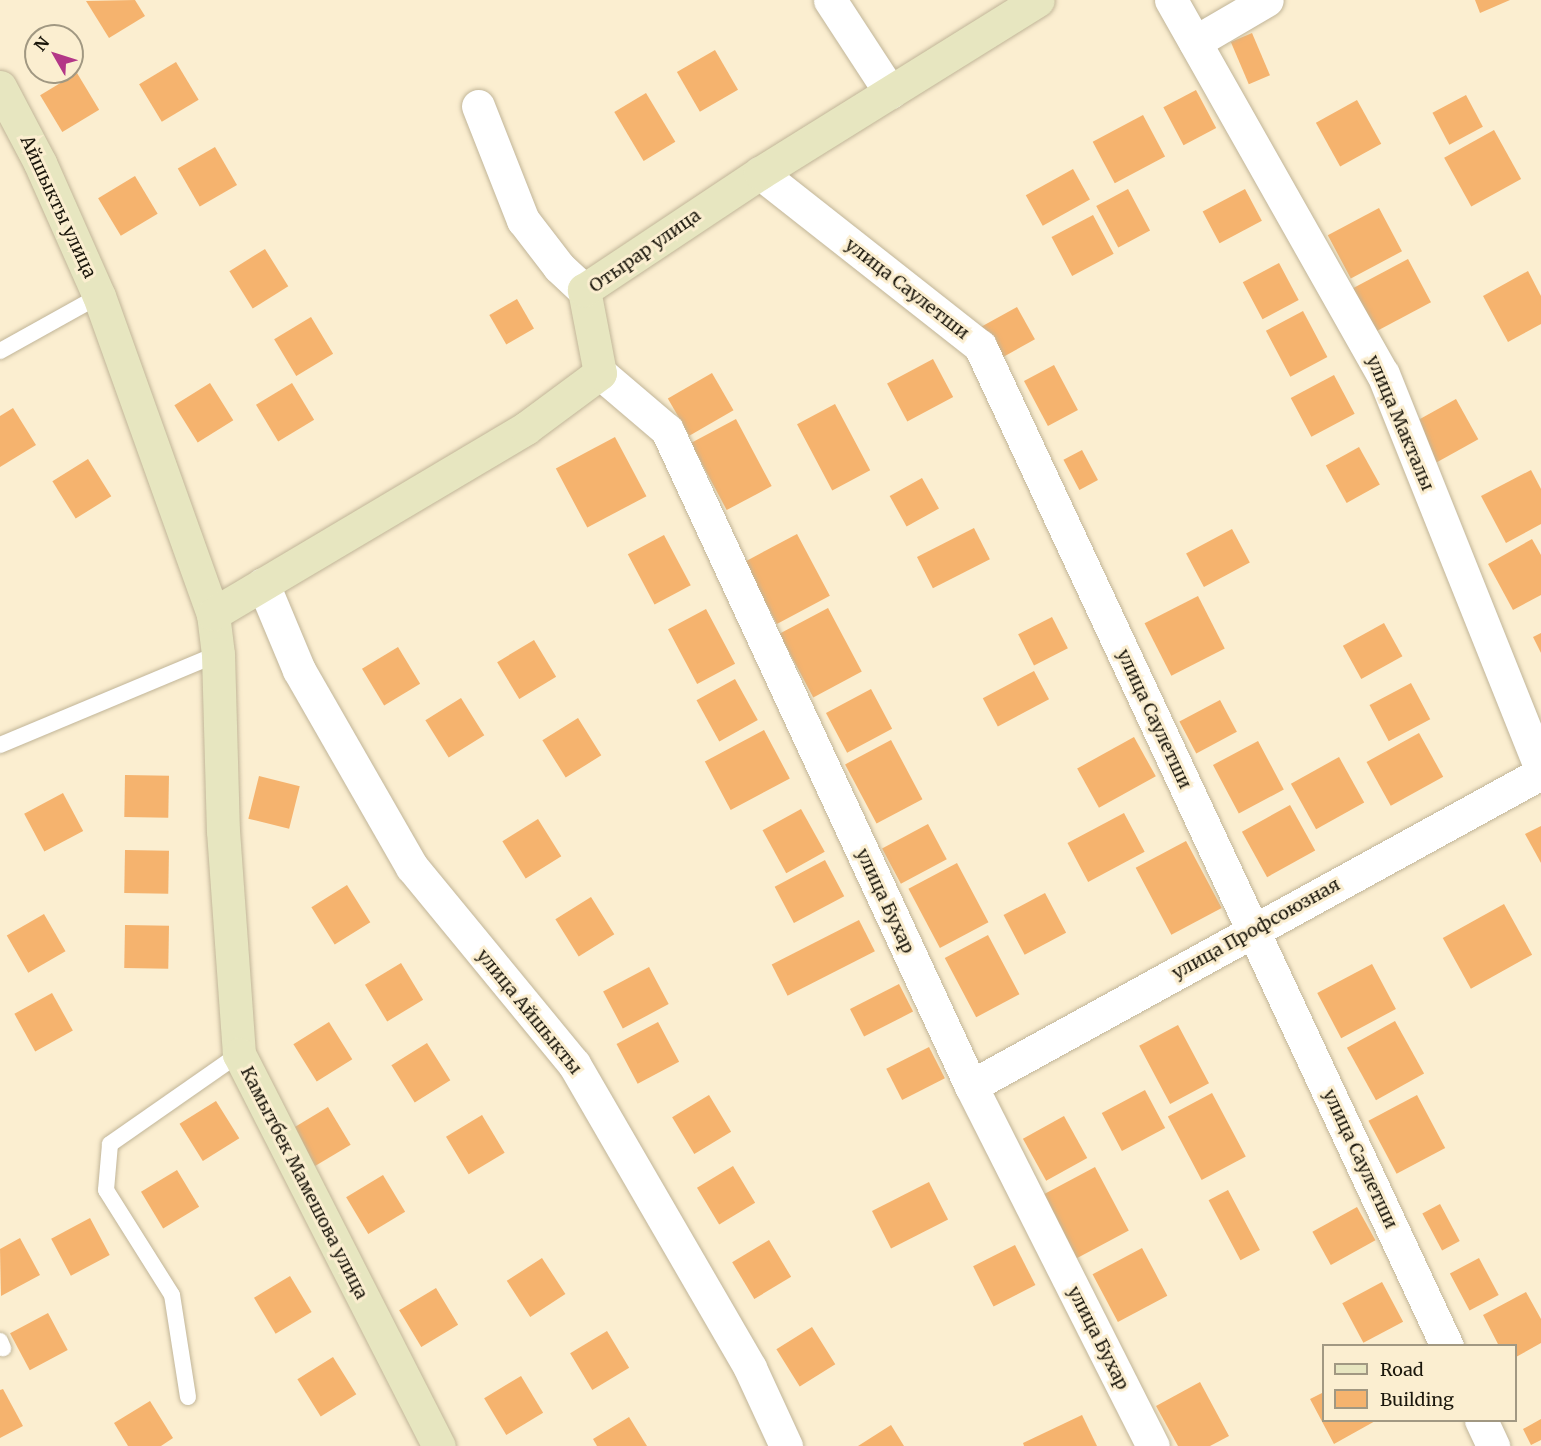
<!DOCTYPE html>
<html>
<head>
<meta charset="utf-8">
<style>
	body { margin:0 }
	#map { position:relative; width:1541px; height:1446px; overflow:hidden; background:#fbeed0; font-family:Merriweather,serif }
	div>[style] { position:absolute }
	[style*='--x'] { left:calc(var(--x)*1px); top:calc(var(--y)*1px); width:calc(var(--w)*1px); rotate:calc(var(--a)*1deg) }
	.building>* { inset:0; background:#f5b36e; transform-origin:0 0 }
	.roads { filter:drop-shadow(0 0 2px #c1b598) drop-shadow(0 0 2px #c1b598) }
	.lane>* { height:16px; margin:-8px; padding:0 8px; transform-origin:8px; border-radius:8px; background:#fff }
	.street>* { height:33px; margin:-16.5px; padding:0 16.5px; transform-origin:16.5px; border-radius:16.5px; background:#fff }
	.secondary>* { height:33px; margin:-16.5px; padding:0 16.5px; transform-origin:16.5px; border-radius:16.5px; background:#e7e6c0 }
	span { translate:-50% -50%; white-space:nowrap; text-align:center; line-height:1.15; -webkit-text-stroke:6px #fbeed0; paint-order:stroke }
	.street-label { font-size:18px; color:#1b170c }
	.legend { position:absolute; left:1322px; top:1344px; width:195px; height:78px; box-sizing:border-box; background:#fbeed0; border:2px solid #a19882; margin:0; padding:8px 10px; list-style:none; font-size:18px; color:#1b170c }
	.legend li { display:flex; align-items:center; gap:12px; height:30px }
	.legend b { width:30px; border:2px solid #a19882 }
	.north { position:absolute; left:24px; top:24px; width:60px; height:60px; box-sizing:border-box; background:#fbeed0; border:2px solid #a19882; border-radius:50%; rotate:309deg; font-size:16px; font-weight:700; line-height:24px; text-align:center; color:#1b170c }
	.north::after { content:''; display:block; margin:auto; width:21px; height:27px; background:#b33787; clip-path:polygon(50% 0,100% 100%,50% 72%,0 100%) }
</style>
</head>
<body>
<div id="map">
	<div class="building">
		<div style="clip-path:polygon(135px 0,145px 16px,109px 38px,86px 1px)"></div>
		<div style="clip-path:polygon(1475px 0,1510px 0,1480px 13px)"></div>
		<div style="left:1252px;top:33px;width:46px;height:23px;rotate:67deg"></div>
		<div style="left:715px;top:50px;width:46px;height:44px;rotate:60deg"></div>
		<div style="left:176px;top:62px;width:44px;height:43px;rotate:59deg"></div>
		<div style="left:77px;top:73px;width:43px;height:43px;rotate:59deg"></div>
		<div style="left:1196px;top:90px;width:43px;height:37px;rotate:62deg"></div>
		<div style="left:646px;top:93px;width:57px;height:37px;rotate:59deg"></div>
		<div style="left:1466px;top:95px;width:36px;height:38px;rotate:62deg"></div>
		<div style="left:1357px;top:100px;width:50px;height:47px;rotate:61deg"></div>
		<div style="left:1143px;top:115px;width:47px;height:57px;rotate:62deg"></div>
		<div style="left:1494px;top:130px;width:56px;height:57px;rotate:61deg"></div>
		<div style="left:215px;top:147px;width:44px;height:43px;rotate:60deg"></div>
		<div style="left:1073px;top:169px;width:35px;height:54px;rotate:61deg"></div>
		<div style="left:135px;top:176px;width:44px;height:43px;rotate:59deg"></div>
		<div style="left:1128px;top:189px;width:47px;height:36px;rotate:62deg"></div>
		<div style="left:1245px;top:189px;width:36px;height:48px;rotate:62deg"></div>
		<div style="left:1379px;top:208px;width:49px;height:58px;rotate:62deg"></div>
		<div style="left:1093px;top:215px;width:44px;height:47px;rotate:62deg"></div>
		<div style="left:265px;top:249px;width:44px;height:42px;rotate:58deg"></div>
		<div style="left:1408px;top:259px;width:49px;height:65px;rotate:62deg"></div>
		<div style="left:1279px;top:263px;width:42px;height:41px;rotate:62deg"></div>
		<div style="clip-path:polygon(1528px 271px,1541px 296px,1541px 324px,1508px 342px,1483px 296px)"></div>
		<div style="left:517px;top:299px;width:34px;height:32px;rotate:60deg"></div>
		<div style="left:1017px;top:307px;width:37px;height:43px;rotate:61deg"></div>
		<div style="left:1303px;top:311px;width:52px;height:42px;rotate:62deg"></div>
		<div style="left:311px;top:317px;width:43px;height:43px;rotate:59deg"></div>
		<div style="left:933px;top:359px;width:43px;height:52px;rotate:62deg"></div>
		<div style="left:1054px;top:365px;width:51px;height:34px;rotate:62deg"></div>
		<div style="left:712px;top:373px;width:43px;height:51px;rotate:60deg"></div>
		<div style="left:1334px;top:375px;width:44px;height:49px;rotate:62deg"></div>
		<div style="left:210px;top:383px;width:44px;height:42px;rotate:58deg"></div>
		<div style="left:292px;top:383px;width:43px;height:42px;rotate:59deg"></div>
		<div style="left:1456px;top:399px;width:46px;height:53px;rotate:61deg"></div>
		<div style="left:835px;top:404px;width:75px;height:43px;rotate:62deg"></div>
		<div style="clip-path:polygon(13px 408px,36px 445px,0 467px,0 416px)"></div>
		<div style="left:736px;top:419px;width:76px;height:51px;rotate:62deg"></div>
		<div style="left:615px;top:437px;width:67px;height:67px;rotate:62deg"></div>
		<div style="left:1359px;top:447px;width:43px;height:38px;rotate:61deg"></div>
		<div style="left:1082px;top:450px;width:34px;height:21px;rotate:62deg"></div>
		<div style="left:88px;top:459px;width:44px;height:42px;rotate:58deg"></div>
		<div style="clip-path:polygon(1531px 470px,1541px 489px,1541px 524px,1506px 543px,1481px 496px)"></div>
		<div style="left:922px;top:478px;width:35px;height:37px;rotate:61deg"></div>
		<div style="left:974px;top:528px;width:35px;height:64px;rotate:63deg"></div>
		<div style="left:1232px;top:529px;width:38px;height:52px;rotate:62deg"></div>
		<div style="left:797px;top:534px;width:70px;height:60px;rotate:62deg"></div>
		<div style="left:664px;top:535px;width:57px;height:41px;rotate:62deg"></div>
		<div style="clip-path:polygon(1532px 539px,1541px 555px,1541px 595px,1513px 610px,1488px 564px)"></div>
		<div style="left:1198px;top:596px;width:59px;height:60px;rotate:63deg"></div>
		<div style="left:828px;top:608px;width:72px;height:55px;rotate:62deg"></div>
		<div style="left:706px;top:609px;width:62px;height:43px;rotate:62deg"></div>
		<div style="left:1052px;top:617px;width:35px;height:38px;rotate:63deg"></div>
		<div style="left:1384px;top:623px;width:38px;height:47px;rotate:61deg"></div>
		<div style="clip-path:polygon(1541px 633px,1541px 653px,1533px 637px)"></div>
		<div style="left:534px;top:640px;width:43px;height:43px;rotate:59deg"></div>
		<div style="left:398px;top:647px;width:43px;height:42px;rotate:59deg"></div>
		<div style="left:1034px;top:671px;width:32px;height:58px;rotate:62deg"></div>
		<div style="left:735px;top:679px;width:47px;height:44px;rotate:61deg"></div>
		<div style="left:1411px;top:683px;width:41px;height:47px;rotate:62deg"></div>
		<div style="left:871px;top:689px;width:45px;height:51px;rotate:62deg"></div>
		<div style="left:461px;top:698px;width:44px;height:42px;rotate:58deg"></div>
		<div style="left:1220px;top:700px;width:36px;height:46px;rotate:62deg"></div>
		<div style="left:578px;top:718px;width:44px;height:42px;rotate:58deg"></div>
		<div style="left:764px;top:730px;width:55px;height:67px;rotate:62deg"></div>
		<div style="left:1419px;top:733px;width:50px;height:60px;rotate:61deg"></div>
		<div style="left:1134px;top:737px;width:45px;height:65px;rotate:61deg"></div>
		<div style="left:891px;top:740px;width:67px;height:52px;rotate:62deg"></div>
		<div style="left:1258px;top:741px;width:55px;height:51px;rotate:62deg"></div>
		<div style="left:1339px;top:757px;width:52px;height:55px;rotate:61deg"></div>
		<div style="left:125px;top:775px;width:44px;height:42px;rotate:1deg"></div>
		<div style="left:259px;top:776px;width:42px;height:44px;rotate:14deg"></div>
		<div style="left:63px;top:793px;width:43px;height:44px;rotate:62deg"></div>
		<div style="left:1290px;top:805px;width:52px;height:55px;rotate:61deg"></div>
		<div style="left:801px;top:809px;width:49px;height:44px;rotate:61deg"></div>
		<div style="left:1124px;top:813px;width:44px;height:64px;rotate:62deg"></div>
		<div style="left:538px;top:819px;width:44px;height:42px;rotate:58deg"></div>
		<div style="left:928px;top:824px;width:40px;height:52px;rotate:62deg"></div>
		<div style="clip-path:polygon(1541px 826px,1541px 863px,1525px 834px)"></div>
		<div style="left:1186px;top:841px;width:76px;height:57px;rotate:62deg"></div>
		<div style="left:125px;top:850px;width:44px;height:43px;rotate:1deg"></div>
		<div style="left:825px;top:860px;width:41px;height:57px;rotate:62deg"></div>
		<div style="left:957px;top:863px;width:67px;height:55px;rotate:62deg"></div>
		<div style="left:347px;top:885px;width:44px;height:42px;rotate:58deg"></div>
		<div style="left:1045px;top:893px;width:45px;height:47px;rotate:62deg"></div>
		<div style="left:591px;top:897px;width:44px;height:42px;rotate:58deg"></div>
		<div style="left:1504px;top:904px;width:58px;height:70px;rotate:61deg"></div>
		<div style="left:44px;top:914px;width:43px;height:43px;rotate:60deg"></div>
		<div style="left:859px;top:920px;width:35px;height:98px;rotate:63deg"></div>
		<div style="left:125px;top:925px;width:44px;height:43px;rotate:1deg"></div>
		<div style="left:988px;top:935px;width:67px;height:49px;rotate:62deg"></div>
		<div style="left:401px;top:963px;width:43px;height:42px;rotate:59deg"></div>
		<div style="left:1372px;top:964px;width:51px;height:62px;rotate:62deg"></div>
		<div style="left:649px;top:967px;width:42px;height:52px;rotate:62deg"></div>
		<div style="left:899px;top:984px;width:31px;height:55px;rotate:63deg"></div>
		<div style="left:52px;top:993px;width:43px;height:43px;rotate:61deg"></div>
		<div style="left:1395px;top:1021px;width:60px;height:55px;rotate:61deg"></div>
		<div style="left:329px;top:1022px;width:44px;height:42px;rotate:58deg"></div>
		<div style="left:658px;top:1022px;width:45px;height:47px;rotate:62deg"></div>
		<div style="left:1178px;top:1025px;width:66px;height:44px;rotate:62deg"></div>
		<div style="left:427px;top:1043px;width:44px;height:42px;rotate:58deg"></div>
		<div style="left:929px;top:1047px;width:35px;height:48px;rotate:63deg"></div>
		<div style="left:1145px;top:1090px;width:43px;height:49px;rotate:62deg"></div>
		<div style="left:1212px;top:1093px;width:72px;height:50px;rotate:62deg"></div>
		<div style="left:709px;top:1095px;width:43px;height:43px;rotate:59deg"></div>
		<div style="left:1417px;top:1095px;width:60px;height:55px;rotate:62deg"></div>
		<div style="left:216px;top:1101px;width:44px;height:43px;rotate:58deg"></div>
		<div style="left:328px;top:1107px;width:44px;height:43px;rotate:59deg"></div>
		<div style="left:482px;top:1115px;width:44px;height:42px;rotate:59deg"></div>
		<div style="left:1064px;top:1116px;width:48px;height:47px;rotate:61deg"></div>
		<div style="left:733px;top:1166px;width:43px;height:42px;rotate:59deg"></div>
		<div style="left:1095px;top:1167px;width:72px;height:60px;rotate:62deg"></div>
		<div style="left:177px;top:1170px;width:43px;height:42px;rotate:59deg"></div>
		<div style="left:383px;top:1175px;width:43px;height:43px;rotate:59deg"></div>
		<div style="left:929px;top:1182px;width:42px;height:64px;rotate:63deg"></div>
		<div style="left:1228px;top:1190px;width:68px;height:22px;rotate:62deg"></div>
		<div style="left:1440px;top:1204px;width:42px;height:20px;rotate:62deg"></div>
		<div style="left:1357px;top:1207px;width:38px;height:51px;rotate:61deg"></div>
		<div style="left:90px;top:1218px;width:42px;height:44px;rotate:62deg"></div>
		<div style="clip-path:polygon(20px 1238px,40px 1275px,1px 1296px,0 1249px)"></div>
		<div style="left:769px;top:1240px;width:43px;height:43px;rotate:59deg"></div>
		<div style="left:1015px;top:1245px;width:45px;height:47px;rotate:63deg"></div>
		<div style="left:1142px;top:1248px;width:54px;height:56px;rotate:62deg"></div>
		<div style="left:542px;top:1258px;width:43px;height:42px;rotate:57deg"></div>
		<div style="left:1479px;top:1258px;width:42px;height:33px;rotate:62deg"></div>
		<div style="left:290px;top:1276px;width:42px;height:42px;rotate:59deg"></div>
		<div style="left:1382px;top:1282px;width:45px;height:45px;rotate:62deg"></div>
		<div style="left:436px;top:1288px;width:43px;height:43px;rotate:59deg"></div>
		<div style="clip-path:polygon(1526px 1292px,1541px 1319px,1541px 1343px,1516px 1357px,1516px 1346px,1499px 1346px,1483px 1315px)"></div>
		<div style="left:48px;top:1313px;width:42px;height:43px;rotate:62deg"></div>
		<div style="left:812px;top:1327px;width:44px;height:42px;rotate:58deg"></div>
		<div style="left:607px;top:1331px;width:43px;height:43px;rotate:59deg"></div>
		<div style="left:333px;top:1357px;width:44px;height:42px;rotate:58deg"></div>
		<div style="left:521px;top:1376px;width:43px;height:43px;rotate:59deg"></div>
		<div style="clip-path:polygon(1200px 1382px,1229px 1436px,1210px 1446px,1178px 1446px,1156px 1406px)"></div>
		<div style="clip-path:polygon(3px 1389px,23px 1426px,0 1438px,0 1390px)"></div>
		<div style="clip-path:polygon(1324px 1392px,1324px 1420px,1377px 1420px,1334px 1444px,1310px 1399px)"></div>
		<div style="clip-path:polygon(150px 1401px,173px 1438px,161px 1446px,128px 1446px,114px 1423px)"></div>
		<div style="clip-path:polygon(1082px 1415px,1097px 1446px,1024px 1446px,1023px 1443px)"></div>
		<div style="clip-path:polygon(629px 1417px,647px 1446px,597px 1446px,593px 1439px)"></div>
		<div style="clip-path:polygon(1541px 1419px,1541px 1440px,1531px 1445px,1523px 1429px)"></div>
		<div style="clip-path:polygon(891px 1425px,904px 1446px,858px 1446px)"></div>
	</div>
	<div class="roads">
		<div class="lane">
			<div style="--x:0;--y:351;--w:113;--a:-29.1"></div>
			<div style="--x:0;--y:745;--w:236;--a:-22.7"></div>
			<div style="--x:0;--y:1341;--w:8;--a:67"></div>
			<div style="--x:188;--y:1397;--w:103;--a:-98.9"></div>
			<div style="--x:172;--y:1295;--w:124;--a:-122.2"></div>
			<div style="--x:106;--y:1190;--w:46;--a:-85"></div>
			<div style="--x:110;--y:1144;--w:157;--a:-34.9"></div>
		</div>
		<div class="street">
			<div style="--x:830;--y:0;--w:110;--a:56.9"></div>
			<div style="--x:1171;--y:0;--w:430;--a:60.5"></div>
			<div style="--x:1383;--y:374;--w:425;--a:68.2"></div>
			<div style="--x:1195;--y:42;--w:83;--a:-30.3"></div>
			<div style="--x:478;--y:106;--w:123;--a:68.5"></div>
			<div style="--x:523;--y:220;--w:59;--a:52.5"></div>
			<div style="--x:559;--y:267;--w:34;--a:43"></div>
			<div style="--x:760;--y:173;--w:280;--a:38.2"></div>
			<div style="--x:980;--y:346;--w:1104;--a:64.97"></div>
			<div style="--x:600;--y:373;--w:88;--a:40.4"></div>
			<div style="--x:667;--y:430;--w:723;--a:65.14"></div>
			<div style="--x:971;--y:1086;--w:403;--a:63.2"></div>
			<div style="--x:263;--y:584;--w:93;--a:67.3"></div>
			<div style="--x:299;--y:670;--w:227;--a:60.2"></div>
			<div style="--x:412;--y:867;--w:255;--a:50.6"></div>
			<div style="--x:574;--y:1064;--w:351;--a:59.9"></div>
			<div style="--x:750;--y:1368;--w:86;--a:65.2"></div>
			<div style="--x:971;--y:1086;--w:650;--a:-28.77"></div>
			<div style="--x:1481;--y:1420;--w:29;--a:65"></div>
		</div>
		<div class="secondary">
			<div style="--x:0;--y:87;--w:86;--a:62.2"></div>
			<div style="--x:40;--y:163;--w:145;--a:66.1"></div>
			<div style="--x:99;--y:296;--w:338;--a:70.3"></div>
			<div style="--x:213;--y:614;--w:40;--a:82.9"></div>
			<div style="--x:218;--y:654;--w:177;--a:88.4"></div>
			<div style="--x:223;--y:831;--w:224;--a:85.9"></div>
			<div style="--x:239;--y:1054;--w:440;--a:63"></div>
			<div style="--x:213;--y:614;--w:364;--a:-30.7"></div>
			<div style="--x:526;--y:428;--w:92;--a:-36.6"></div>
			<div style="--x:600;--y:373;--w:85;--a:-100.9"></div>
			<div style="--x:584;--y:290;--w:211;--a:-33.6"></div>
			<div style="--x:760;--y:173;--w:327;--a:-31.9"></div>
		</div>
	</div>
	<div class="street-label">
		<span style="left:58px;top:207px;rotate:65deg">Айшыкты улица</span>
		<span style="left:645px;top:251px;rotate:-35deg">Отырар улица</span>
		<span style="left:907px;top:289px;rotate:38deg">улица Саулетши</span>
		<span style="left:1400px;top:423px;rotate:67deg">улица Макталы</span>
		<span style="left:1154px;top:719px;rotate:65deg">улица Саулетши</span>
		<span style="left:885px;top:901px;rotate:65deg">улица Бухар</span>
		<span style="left:1256px;top:929px;rotate:-29deg">улица Профсоюзная</span>
		<span style="left:529px;top:1012px;rotate:51deg">улица Айшыкты</span>
		<span style="left:1360px;top:1159px;rotate:65deg">улица Саулетши</span>
		<span style="left:304px;top:1183px;rotate:63deg">Камытбек Мамешова улица</span>
		<span style="left:1098px;top:1338px;rotate:63deg">улица Бухар</span>
	</div>
	<ul class="legend">
	<li><b style="height:8px;background:#e7e6c0"></b>Road</li>
	<li><b style="height:16px;background:#f5b36e"></b>Building</li>
	</ul>
	<div class="north">N</div>
</div>
</body>
</html>
